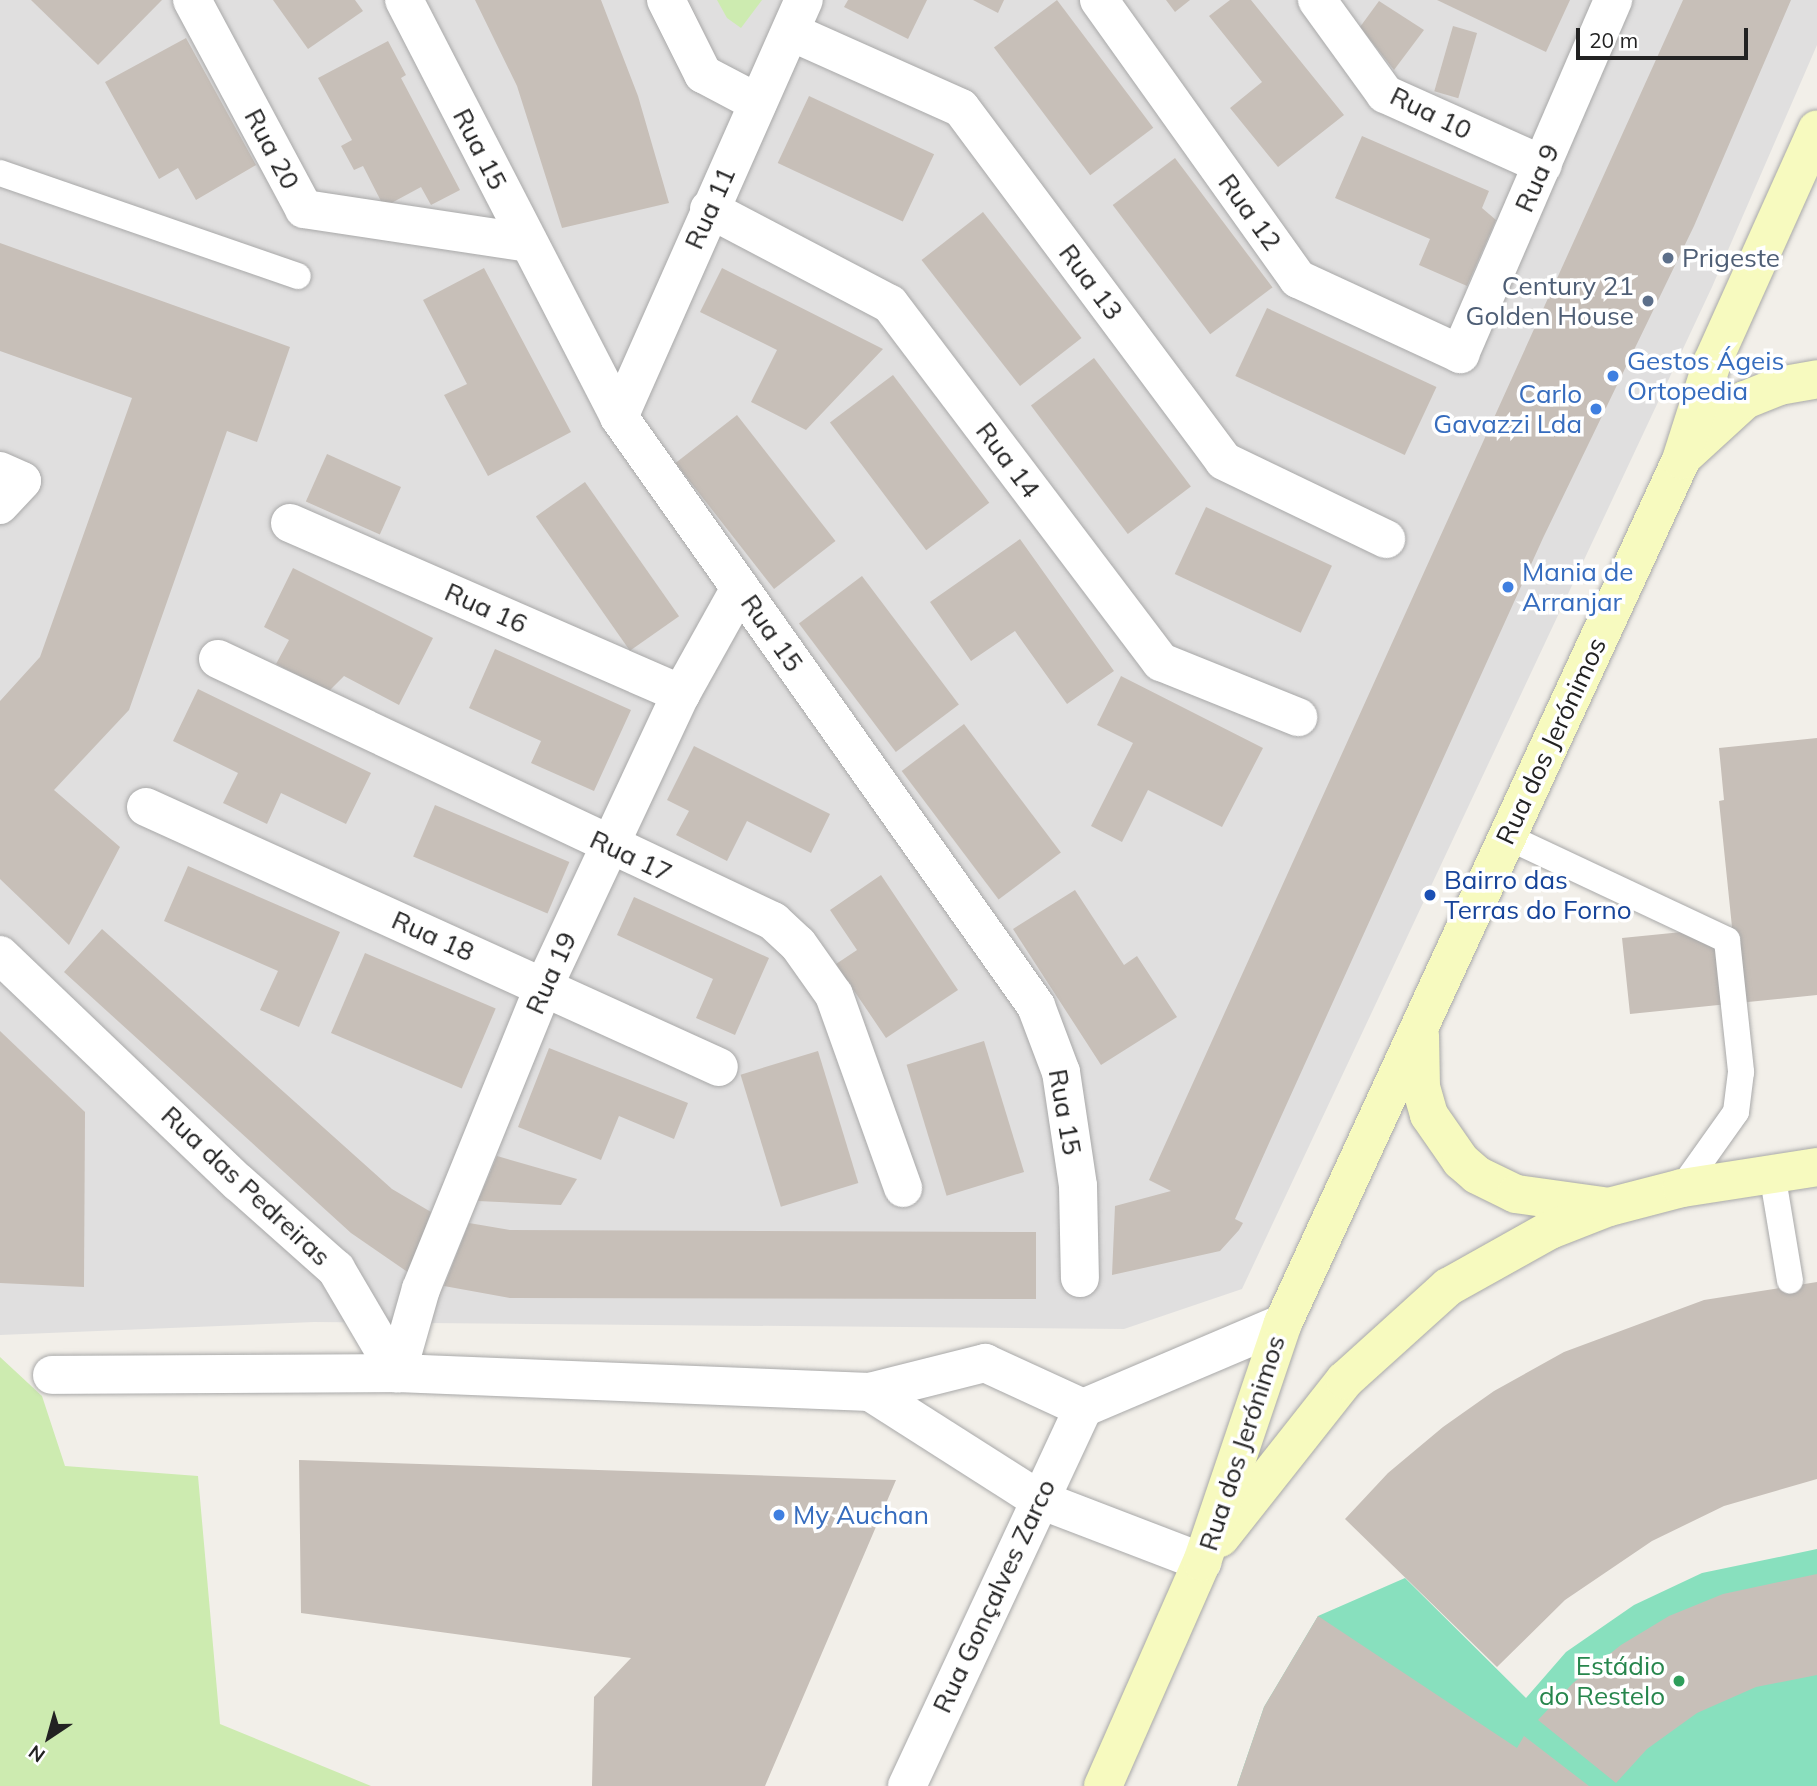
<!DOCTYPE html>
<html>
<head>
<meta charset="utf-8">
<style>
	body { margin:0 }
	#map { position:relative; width:1817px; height:1786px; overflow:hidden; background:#f2efe9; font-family:Mulish,sans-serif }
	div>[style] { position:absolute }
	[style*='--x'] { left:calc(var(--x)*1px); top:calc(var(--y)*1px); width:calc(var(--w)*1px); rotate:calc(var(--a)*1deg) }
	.residential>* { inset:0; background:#e0dfdf }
	.grass>* { inset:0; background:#cdebb0 }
	.pitch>* { inset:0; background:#88e0be }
	.building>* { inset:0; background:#c7bfb8; transform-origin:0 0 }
	.roads { filter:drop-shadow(0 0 2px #a9a9a9) drop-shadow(0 0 2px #a9a9a9) }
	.lane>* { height:26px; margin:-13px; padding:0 13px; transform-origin:13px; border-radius:13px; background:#fff }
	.street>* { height:38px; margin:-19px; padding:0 19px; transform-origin:19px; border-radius:19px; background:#fff }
	.secondary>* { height:38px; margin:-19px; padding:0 19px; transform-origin:19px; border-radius:19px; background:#f7fabf }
	.dots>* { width:19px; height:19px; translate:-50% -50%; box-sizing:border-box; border:4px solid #fff; border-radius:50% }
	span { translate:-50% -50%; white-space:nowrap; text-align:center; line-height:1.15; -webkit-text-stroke:7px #fff; paint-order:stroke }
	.street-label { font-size:26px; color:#222 }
	.service-label { font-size:26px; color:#4e5e75 }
	.left { translate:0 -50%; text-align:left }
	.right { translate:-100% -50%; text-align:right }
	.shop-label { font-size:26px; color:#366cbe }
	.transit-label { font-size:26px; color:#164399 }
	.leisure-label { font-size:26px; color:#27864d }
	.north { position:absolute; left:14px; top:1702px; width:70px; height:70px; -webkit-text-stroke:5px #fff; paint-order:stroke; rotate:216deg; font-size:19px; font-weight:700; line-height:28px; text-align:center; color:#222 }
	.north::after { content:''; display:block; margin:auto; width:24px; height:32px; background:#222; clip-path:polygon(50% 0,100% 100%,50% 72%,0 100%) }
	.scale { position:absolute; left:1576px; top:28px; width:172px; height:32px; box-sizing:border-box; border:4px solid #222; border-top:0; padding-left:9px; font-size:21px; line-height:24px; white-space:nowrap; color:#222; -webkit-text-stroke:5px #fff; paint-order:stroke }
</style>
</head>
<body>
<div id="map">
	<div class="residential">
		<div style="clip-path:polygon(0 0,1817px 0,1817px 45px,1712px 287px,1242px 1289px,1124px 1329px,314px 1322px,0 1335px)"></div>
	</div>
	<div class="grass">
		<div style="clip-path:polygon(717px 0,762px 0,741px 28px,727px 18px)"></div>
		<div style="clip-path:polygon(0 1357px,42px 1396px,65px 1466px,198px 1476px,220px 1724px,371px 1786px,0 1786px)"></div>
	</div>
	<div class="pitch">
		<div style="clip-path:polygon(1817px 1549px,1817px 1786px,1237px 1786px,1264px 1707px,1318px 1616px,1405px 1578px,1526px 1698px,1566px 1652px,1634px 1605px,1702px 1573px)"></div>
	</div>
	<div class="building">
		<div style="clip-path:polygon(31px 0,162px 0,98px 65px)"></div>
		<div style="clip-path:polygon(273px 0,355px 0,363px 11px,308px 49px)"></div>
		<div style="clip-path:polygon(475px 0,601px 0,638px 96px,669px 203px,562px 228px,517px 86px)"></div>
		<div style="clip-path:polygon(848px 0,927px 0,908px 39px,844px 7px)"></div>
		<div style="clip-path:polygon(973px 0,1004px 0,998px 13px)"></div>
		<div style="left:1057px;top:0;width:160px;height:79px;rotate:53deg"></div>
		<div style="clip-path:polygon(1166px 0,1190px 0,1175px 12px)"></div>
		<div style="clip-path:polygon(1230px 0,1251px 0,1344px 115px,1278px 167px,1230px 108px,1262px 82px,1209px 16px)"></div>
		<div style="clip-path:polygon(1437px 0,1570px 0,1546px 52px)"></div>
		<div style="clip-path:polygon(1683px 0,1791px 0,1694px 226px,1543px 538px,1270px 1141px,1235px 1219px,1243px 1223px,1239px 1230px,1220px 1251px,1112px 1275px,1115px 1206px,1171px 1191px,1149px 1180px)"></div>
		<div style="clip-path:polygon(1379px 1px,1424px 30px,1394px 70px,1360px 27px)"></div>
		<div style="left:1453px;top:26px;width:25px;height:68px;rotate:16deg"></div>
		<div style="clip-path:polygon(186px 38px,256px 165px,196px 200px,178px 168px,159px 179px,105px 82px)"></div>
		<div style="clip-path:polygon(388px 41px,406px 75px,401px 78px,460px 190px,431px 205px,421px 187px,384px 207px,363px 166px,354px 170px,341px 146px,352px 140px,318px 78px)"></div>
		<div style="left:809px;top:96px;width:138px;height:74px;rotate:25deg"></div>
		<div style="clip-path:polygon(1362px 136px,1489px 191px,1482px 208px,1496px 220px,1467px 286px,1419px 265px,1430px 239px,1335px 198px)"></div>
		<div style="left:1175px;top:158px;width:162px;height:78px;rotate:53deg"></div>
		<div style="left:983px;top:212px;width:160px;height:78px;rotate:52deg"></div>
		<div style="clip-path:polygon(0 243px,290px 347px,257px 442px,227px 431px,129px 710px,54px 790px,120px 847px,69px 945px,0 879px,0 701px,40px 657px,132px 398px,0 351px)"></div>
		<div style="clip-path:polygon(484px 268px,571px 432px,488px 476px,444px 395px,467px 384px,423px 300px)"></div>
		<div style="clip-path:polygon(722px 268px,883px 349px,806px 430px,751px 402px,777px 350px,700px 312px)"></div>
		<div style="left:1267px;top:308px;width:187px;height:75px;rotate:25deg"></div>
		<div style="left:1094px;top:358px;width:161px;height:79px;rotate:53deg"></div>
		<div style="left:893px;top:375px;width:160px;height:79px;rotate:53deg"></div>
		<div style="left:737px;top:415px;width:160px;height:78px;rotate:52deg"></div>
		<div style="left:327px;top:454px;width:81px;height:52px;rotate:24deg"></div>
		<div style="left:585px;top:482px;width:164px;height:60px;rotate:55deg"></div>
		<div style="left:1206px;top:507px;width:139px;height:74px;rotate:25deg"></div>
		<div style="clip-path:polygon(1020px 539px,1114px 671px,1067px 704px,1015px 631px,971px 661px,930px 602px)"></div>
		<div style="clip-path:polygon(293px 568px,433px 638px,399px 705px,344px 676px,329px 691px,276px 664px,289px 640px,264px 627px)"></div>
		<div style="left:862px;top:576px;width:161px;height:79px;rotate:53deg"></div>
		<div style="clip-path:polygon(495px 649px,631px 710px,594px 791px,531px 763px,541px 741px,469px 708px)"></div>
		<div style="clip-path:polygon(1121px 676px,1263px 748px,1222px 827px,1148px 790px,1122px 842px,1091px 826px,1133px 743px,1097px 725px)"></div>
		<div style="clip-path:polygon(198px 689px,371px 773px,346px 824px,281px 793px,267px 824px,223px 803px,238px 773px,173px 741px)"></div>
		<div style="left:964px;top:724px;width:161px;height:78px;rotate:53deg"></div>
		<div style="clip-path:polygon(1817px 738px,1817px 995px,1630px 1014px,1622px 938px,1732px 927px,1719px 801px,1724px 800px,1719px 748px)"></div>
		<div style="clip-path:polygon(694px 746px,830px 814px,811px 853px,747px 821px,727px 861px,676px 835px,689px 811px,667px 800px)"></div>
		<div style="left:435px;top:805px;width:146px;height:56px;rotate:23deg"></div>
		<div style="clip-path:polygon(188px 866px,340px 932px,299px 1027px,260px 1010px,278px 971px,164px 921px)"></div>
		<div style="clip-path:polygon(881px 875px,958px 990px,886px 1038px,836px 964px,857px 950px,830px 910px)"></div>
		<div style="clip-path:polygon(1075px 890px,1124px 965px,1137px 956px,1177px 1017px,1101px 1065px,1013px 929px)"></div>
		<div style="clip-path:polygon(634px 897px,769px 958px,735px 1035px,696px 1018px,713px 979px,617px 935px)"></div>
		<div style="clip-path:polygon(102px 929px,392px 1189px,431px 1212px,409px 1273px,351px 1233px,64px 972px)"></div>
		<div style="left:365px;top:953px;width:142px;height:87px;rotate:23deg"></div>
		<div style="clip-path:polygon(0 1031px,85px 1112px,84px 1287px,0 1283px)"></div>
		<div style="left:984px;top:1041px;width:137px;height:81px;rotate:73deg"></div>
		<div style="clip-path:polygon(549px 1048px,688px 1103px,674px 1139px,619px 1116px,601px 1160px,518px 1127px)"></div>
		<div style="left:818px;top:1051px;width:138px;height:81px;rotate:73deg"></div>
		<div style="clip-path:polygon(497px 1156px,577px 1179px,561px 1205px,478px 1201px)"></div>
		<div style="clip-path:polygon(469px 1223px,510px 1230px,1036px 1232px,1036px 1299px,510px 1298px,444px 1286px)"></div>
		<div style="clip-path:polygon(1817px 1282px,1817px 1479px,1724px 1506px,1652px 1541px,1565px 1600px,1497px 1667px,1345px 1519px,1388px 1473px,1443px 1427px,1494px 1391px,1564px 1352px,1704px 1300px)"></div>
		<div style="clip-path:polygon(299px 1460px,896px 1480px,765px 1786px,592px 1786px,594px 1697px,631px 1658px,301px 1613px)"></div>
		<div style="clip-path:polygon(1817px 1574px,1817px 1675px,1756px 1687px,1697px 1713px,1647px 1749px,1616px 1783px,1538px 1720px,1573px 1683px,1621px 1645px,1669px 1616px,1723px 1594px)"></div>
		<div style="clip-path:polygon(1318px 1616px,1517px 1748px,1524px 1736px,1589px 1786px,1237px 1786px,1264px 1707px)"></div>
	</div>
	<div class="roads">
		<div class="lane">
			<div style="--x:0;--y:173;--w:315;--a:19.1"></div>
			<div style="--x:1508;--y:837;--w:242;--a:25.2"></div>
			<div style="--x:1727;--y:940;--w:133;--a:83.9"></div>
			<div style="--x:1741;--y:1072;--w:40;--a:97.1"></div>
			<div style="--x:1736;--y:1112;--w:93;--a:125.4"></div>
			<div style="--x:1772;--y:1173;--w:109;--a:80.5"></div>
		</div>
		<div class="street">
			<div style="--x:192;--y:0;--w:237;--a:61.8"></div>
			<div style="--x:304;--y:209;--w:227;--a:8.6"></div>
			<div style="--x:404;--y:0;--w:469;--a:62.7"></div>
			<div style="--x:619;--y:417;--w:722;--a:54.7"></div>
			<div style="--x:1036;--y:1006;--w:71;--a:69.3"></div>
			<div style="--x:1061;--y:1072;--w:115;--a:81.5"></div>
			<div style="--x:1078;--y:1186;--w:92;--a:88.8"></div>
			<div style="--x:666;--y:0;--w:83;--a:63.4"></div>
			<div style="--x:703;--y:74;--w:62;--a:27.8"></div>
			<div style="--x:1099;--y:0;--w:343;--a:54.5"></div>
			<div style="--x:1298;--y:279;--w:179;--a:24.8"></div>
			<div style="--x:1460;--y:354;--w:386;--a:-66.6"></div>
			<div style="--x:1317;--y:0;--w:116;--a:54.1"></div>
			<div style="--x:1385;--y:94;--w:173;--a:24.2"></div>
			<div style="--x:791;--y:32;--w:186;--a:24.1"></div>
			<div style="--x:961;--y:108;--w:440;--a:53.3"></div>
			<div style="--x:1224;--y:461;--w:180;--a:25.7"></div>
			<div style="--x:709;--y:209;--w:204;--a:27.7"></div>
			<div style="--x:890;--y:304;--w:449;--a:52.9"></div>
			<div style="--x:1161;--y:662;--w:148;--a:21.9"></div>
			<div style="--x:619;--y:417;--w:456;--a:-66.1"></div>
			<div style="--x:0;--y:471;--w:24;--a:24"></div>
			<div style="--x:22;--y:481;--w:33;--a:133"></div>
			<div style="--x:290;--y:523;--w:427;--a:23.6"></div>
			<div style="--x:218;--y:659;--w:614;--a:25.27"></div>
			<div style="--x:773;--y:921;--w:34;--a:43"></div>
			<div style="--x:798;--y:944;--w:62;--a:54.8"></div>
			<div style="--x:834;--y:995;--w:205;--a:70.3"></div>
			<div style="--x:146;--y:807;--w:629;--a:24.41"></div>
			<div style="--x:0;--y:955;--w:330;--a:43.7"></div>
			<div style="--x:239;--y:1183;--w:130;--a:41.6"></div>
			<div style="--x:336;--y:1269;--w:121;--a:59.6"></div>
			<div style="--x:397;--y:1373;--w:473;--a:2.3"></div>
			<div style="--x:870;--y:1392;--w:119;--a:-14.2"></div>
			<div style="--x:985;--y:1363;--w:108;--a:24.7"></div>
			<div style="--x:1083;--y:1408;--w:217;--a:-23"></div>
			<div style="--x:52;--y:1375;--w:345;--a:-0.3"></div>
			<div style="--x:397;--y:1373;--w:87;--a:-74.1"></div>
			<div style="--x:421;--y:1289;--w:327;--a:-67.9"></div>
			<div style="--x:544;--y:986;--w:323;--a:-64.9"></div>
			<div style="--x:681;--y:694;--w:121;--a:-60.9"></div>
			<div style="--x:870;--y:1392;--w:199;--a:32.5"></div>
			<div style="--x:1038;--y:1499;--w:176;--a:21"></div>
			<div style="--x:907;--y:1786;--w:417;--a:-65"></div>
		</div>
		<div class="secondary">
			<div style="--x:1686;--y:454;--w:80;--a:-42.5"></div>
			<div style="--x:1745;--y:400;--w:37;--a:-22"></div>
			<div style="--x:1779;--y:386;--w:39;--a:-10"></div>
			<div style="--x:1420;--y:1035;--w:52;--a:88.9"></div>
			<div style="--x:1421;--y:1087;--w:29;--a:74"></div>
			<div style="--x:1429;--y:1115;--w:56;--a:55.2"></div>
			<div style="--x:1461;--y:1161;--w:21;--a:41"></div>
			<div style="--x:1477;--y:1175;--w:43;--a:26"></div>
			<div style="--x:1516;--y:1194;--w:87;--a:7.9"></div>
			<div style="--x:1220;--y:1538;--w:201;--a:-51.7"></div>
			<div style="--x:1345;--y:1380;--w:139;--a:-42.1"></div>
			<div style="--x:1448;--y:1287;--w:117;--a:-29.2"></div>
			<div style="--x:1550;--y:1230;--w:63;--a:-21.3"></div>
			<div style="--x:1609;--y:1207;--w:75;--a:-14.6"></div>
			<div style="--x:1682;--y:1188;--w:137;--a:-8.8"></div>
			<div style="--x:1103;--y:1786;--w:245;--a:-66.2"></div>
			<div style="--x:1202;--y:1562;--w:252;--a:-71.3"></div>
			<div style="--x:1283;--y:1323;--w:950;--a:-65.24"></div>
			<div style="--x:1681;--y:460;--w:102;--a:-72.3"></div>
			<div style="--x:1712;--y:363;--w:256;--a:-65.8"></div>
		</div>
	</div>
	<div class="dots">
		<div style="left:1668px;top:258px;background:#5c6f8a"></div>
		<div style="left:1648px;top:301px;background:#5c6f8a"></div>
		<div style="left:1613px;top:376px;background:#3f7fe0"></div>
		<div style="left:1596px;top:409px;background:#3f7fe0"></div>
		<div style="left:1508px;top:587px;background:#3f7fe0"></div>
		<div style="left:1430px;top:895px;background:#1a4fb4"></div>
		<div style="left:779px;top:1515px;background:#3f7fe0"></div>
		<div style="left:1679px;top:1681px;background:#2e9e5b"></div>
	</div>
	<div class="street-label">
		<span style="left:1431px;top:113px;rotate:26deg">Rua 10</span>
		<span style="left:272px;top:149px;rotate:62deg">Rua 20</span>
		<span style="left:480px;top:149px;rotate:63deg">Rua 15</span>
		<span style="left:1537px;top:178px;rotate:-66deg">Rua 9</span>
		<span style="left:710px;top:208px;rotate:-66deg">Rua 11</span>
		<span style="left:1250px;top:212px;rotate:54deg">Rua 12</span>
		<span style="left:1091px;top:282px;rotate:53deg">Rua 13</span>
		<span style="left:1008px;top:460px;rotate:53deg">Rua 14</span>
		<span style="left:486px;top:608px;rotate:24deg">Rua 16</span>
		<span style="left:772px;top:633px;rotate:55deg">Rua 15</span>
		<span style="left:1551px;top:741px;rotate:-65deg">Rua dos Jerónimos</span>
		<span style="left:631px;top:856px;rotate:25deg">Rua 17</span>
		<span style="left:433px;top:936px;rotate:24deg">Rua 18</span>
		<span style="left:551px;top:973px;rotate:-66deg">Rua 19</span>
		<span style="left:1065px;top:1112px;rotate:80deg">Rua 15</span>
		<span style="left:246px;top:1186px;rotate:43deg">Rua das Pedreiras</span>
		<span style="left:1242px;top:1443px;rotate:-72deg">Rua dos Jerónimos</span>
		<span style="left:994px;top:1596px;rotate:-65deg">Rua Gonçalves Zarco</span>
	</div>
	<div class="service-label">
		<span class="left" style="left:1682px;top:258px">Prigeste</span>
		<span class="right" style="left:1634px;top:301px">Century 21<br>Golden House</span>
	</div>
	<div class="shop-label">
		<span class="left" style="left:1627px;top:376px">Gestos Ágeis<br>Ortopedia</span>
		<span class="right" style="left:1582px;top:409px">Carlo<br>Gavazzi Lda</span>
		<span class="left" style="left:1522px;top:587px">Mania de<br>Arranjar</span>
		<span class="left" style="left:793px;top:1515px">My Auchan</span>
	</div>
	<div class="transit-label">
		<span class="left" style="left:1444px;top:895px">Bairro das<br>Terras do Forno</span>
	</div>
	<div class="leisure-label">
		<span class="right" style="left:1665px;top:1681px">Estádio<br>do Restelo</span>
	</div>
	<div class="north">N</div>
	<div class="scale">20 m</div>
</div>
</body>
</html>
